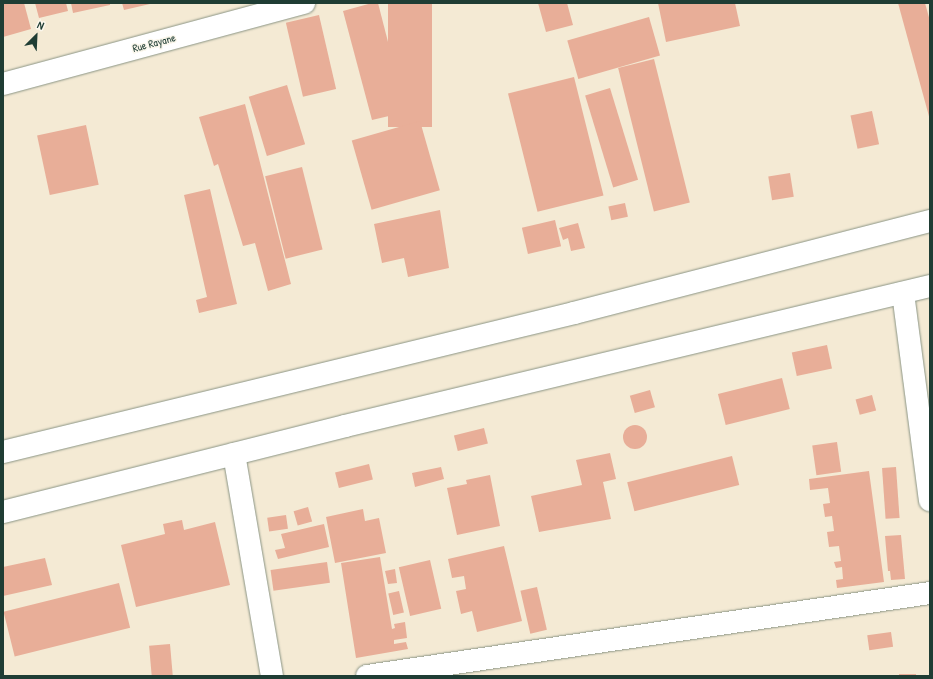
<!DOCTYPE html>
<html>
<head>
<meta charset="utf-8">
<style>
	body { margin:0 }
	#map { position:relative; width:933px; height:679px; overflow:hidden; background:#f4ead4; font-family:"Patrick Hand",sans-serif }
	div>[style] { position:absolute }
	[style*='--x'] { left:calc(var(--x)*1px); top:calc(var(--y)*1px); width:calc(var(--w)*1px); rotate:calc(var(--a)*1deg) }
	.building>* { inset:0; background:#e8ae98; transform-origin:0 0 }
	.round { border-radius:50% }
	.roads { filter:drop-shadow(0 0 1px #8a9484) drop-shadow(0 0 1px #8a9484) }
	.minor>* { height:22px; margin:-11px; padding:0 11px; transform-origin:11px; border-radius:11px; background:#fff }
	.primary>* { height:22px; margin:-11px; padding:0 11px; transform-origin:11px; border-radius:11px; background:#fff }
	span { translate:-50% -50%; white-space:nowrap; text-align:center; line-height:1.15; -webkit-text-stroke:3px #fbf7ec; paint-order:stroke }
	.street-label { font-size:11px; color:#1f3d34 }
	.frame { position:absolute; inset:0; border:4px solid #1f3d34; pointer-events:none }
	.north { position:absolute; left:16px; top:16px; width:40px; height:40px; -webkit-text-stroke:3px #fbf7ec; paint-order:stroke; rotate:24deg; font-size:11px; font-weight:700; line-height:16px; text-align:center; color:#1f3d34 }
	.north::after { content:''; display:block; margin:auto; width:14px; height:18px; background:#1f3d34; clip-path:polygon(50% 0,100% 100%,50% 72%,0 100%) }
</style>
</head>
<body>
<div id="map">
	<div class="building">
		<div style="clip-path:polygon(3px 3px,24px 3px,31px 29px,3px 37px)"></div>
		<div style="clip-path:polygon(35px 3px,66px 3px,68px 11px,39px 18px)"></div>
		<div style="clip-path:polygon(71px 3px,110px 3px,110px 5px,73px 13px)"></div>
		<div style="clip-path:polygon(122px 3px,150px 3px,150px 4px,124px 10px)"></div>
		<div style="clip-path:polygon(372px 3px,378px 3px,406px 112px,372px 120px,343px 11px)"></div>
		<div style="left:388px;top:3px;width:44px;height:124px"></div>
		<div style="clip-path:polygon(538px 3px,567px 3px,573px 25px,546px 32px)"></div>
		<div style="clip-path:polygon(658px 3px,735px 3px,740px 26px,666px 42px)"></div>
		<div style="clip-path:polygon(898px 3px,925px 3px,930px 21px,930px 120px)"></div>
		<div style="left:319px;top:15px;width:76px;height:34px;rotate:77deg"></div>
		<div style="left:649px;top:17px;width:40px;height:85px;rotate:74deg"></div>
		<div style="left:654px;top:59px;width:148px;height:37px;rotate:76deg"></div>
		<div style="left:574px;top:77px;width:122px;height:68px;rotate:76deg"></div>
		<div style="left:287px;top:85px;width:62px;height:40px;rotate:73deg"></div>
		<div style="left:610px;top:88px;width:96px;height:26px;rotate:73deg"></div>
		<div style="clip-path:polygon(245px 104px,291px 284px,268px 291px,255px 243px,243px 246px,218px 164px,214px 166px,199px 117px)"></div>
		<div style="left:872px;top:111px;width:34px;height:22px;rotate:78deg"></div>
		<div style="left:420px;top:121px;width:72px;height:71px;rotate:74deg"></div>
		<div style="left:86px;top:125px;width:61px;height:50px;rotate:78deg"></div>
		<div style="left:302px;top:167px;width:85px;height:38px;rotate:76deg"></div>
		<div style="left:790px;top:173px;width:24px;height:22px;rotate:81deg"></div>
		<div style="clip-path:polygon(210px 189px,237px 304px,199px 313px,196px 300px,207px 297px,184px 195px)"></div>
		<div style="left:625px;top:203px;width:14px;height:17px;rotate:78deg"></div>
		<div style="clip-path:polygon(440px 210px,449px 268px,408px 277px,404px 258px,382px 263px,374px 224px)"></div>
		<div style="left:555px;top:220px;width:27px;height:34px;rotate:77deg"></div>
		<div style="clip-path:polygon(578px 223px,585px 248px,571px 251px,568px 238px,563px 240px,559px 228px)"></div>
		<div style="left:827px;top:345px;width:24px;height:36px;rotate:78deg"></div>
		<div style="left:782px;top:378px;width:32px;height:66px;rotate:76deg"></div>
		<div style="left:650px;top:390px;width:18px;height:21px;rotate:74deg"></div>
		<div style="left:872px;top:395px;width:16px;height:17px;rotate:75deg"></div>
		<div class="round" style="left:623px;top:425px;width:24px;height:24px"></div>
		<div style="left:484px;top:428px;width:16px;height:31px;rotate:76deg"></div>
		<div style="left:837px;top:442px;width:30px;height:25px;rotate:82deg"></div>
		<div style="clip-path:polygon(610px 453px,616px 479px,603px 482px,611px 519px,539px 532px,531px 496px,582px 485px,576px 460px)"></div>
		<div style="left:732px;top:456px;width:30px;height:108px;rotate:76deg"></div>
		<div style="left:369px;top:464px;width:16px;height:35px;rotate:76deg"></div>
		<div style="clip-path:polygon(441px 467px,444px 479px,415px 487px,412px 473px)"></div>
		<div style="left:896px;top:467px;width:51px;height:14px;rotate:86deg"></div>
		<div style="clip-path:polygon(869px 471px,884px 582px,837px 588px,836px 580px,843px 579px,842px 567px,836px 568px,834px 562px,841px 561px,839px 546px,829px 547px,827px 532px,834px 531px,832px 516px,825px 517px,823px 504px,830px 503px,828px 488px,810px 490px,809px 479px)"></div>
		<div style="clip-path:polygon(490px 475px,500px 526px,457px 535px,447px 488px,467px 484px,466px 480px)"></div>
		<div style="left:308px;top:507px;width:15px;height:15px;rotate:74deg"></div>
		<div style="clip-path:polygon(363px 509px,365px 521px,379px 518px,386px 553px,335px 563px,326px 517px)"></div>
		<div style="left:286px;top:515px;width:14px;height:19px;rotate:82deg"></div>
		<div style="clip-path:polygon(182px 520px,184px 530px,215px 522px,230px 585px,136px 607px,121px 545px,165px 534px,163px 524px)"></div>
		<div style="clip-path:polygon(324px 524px,329px 547px,278px 559px,275px 550px,285px 548px,281px 534px)"></div>
		<div style="clip-path:polygon(901px 535px,905px 579px,891px 580px,890px 571px,888px 571px,885px 536px)"></div>
		<div style="clip-path:polygon(504px 546px,522px 621px,477px 632px,472px 611px,461px 614px,456px 591px,466px 589px,464px 576px,452px 578px,448px 559px)"></div>
		<div style="clip-path:polygon(380px 557px,392px 629px,395px 628px,394px 624px,405px 622px,407px 638px,394px 640px,394px 644px,406px 642px,408px 649px,356px 658px,341px 563px)"></div>
		<div style="clip-path:polygon(45px 558px,52px 585px,3px 596px,3px 567px)"></div>
		<div style="left:430px;top:560px;width:50px;height:32px;rotate:77deg"></div>
		<div style="left:327px;top:562px;width:21px;height:57px;rotate:82deg"></div>
		<div style="clip-path:polygon(395px 569px,397px 583px,388px 584px,385px 571px)"></div>
		<div style="left:119px;top:583px;width:46px;height:119px;rotate:76deg"></div>
		<div style="left:537px;top:587px;width:44px;height:17px;rotate:77deg"></div>
		<div style="left:399px;top:591px;width:22px;height:11px;rotate:77deg"></div>
		<div style="left:891px;top:632px;width:15px;height:24px;rotate:82deg"></div>
		<div style="left:170px;top:644px;width:32px;height:21px;rotate:85deg"></div>
		<div style="left:899px;top:674px;width:17px;height:2px"></div>
	</div>
	<div class="roads">
		<div class="minor">
			<div style="--x:3;--y:84;--w:312;--a:-15.1"></div>
			<div style="--x:903;--y:293;--w:209;--a:82.6"></div>
			<div style="--x:234;--y:454;--w:225;--a:80.3"></div>
			<div style="--x:367;--y:676;--w:569;--a:-8.39"></div>
		</div>
		<div class="primary">
			<div style="--x:3;--y:452;--w:588;--a:-13.68"></div>
			<div style="--x:574;--y:313;--w:368;--a:-14.5"></div>
			<div style="--x:3;--y:512;--w:353;--a:-14.1"></div>
			<div style="--x:345;--y:426;--w:602;--a:-13.46"></div>
		</div>
	</div>
	<div class="street-label">
		<span style="left:154px;top:43px;rotate:-15deg">Rue Rayane</span>
	</div>
	<div class="frame"></div>
	<div class="north">N</div>
</div>
</body>
</html>
